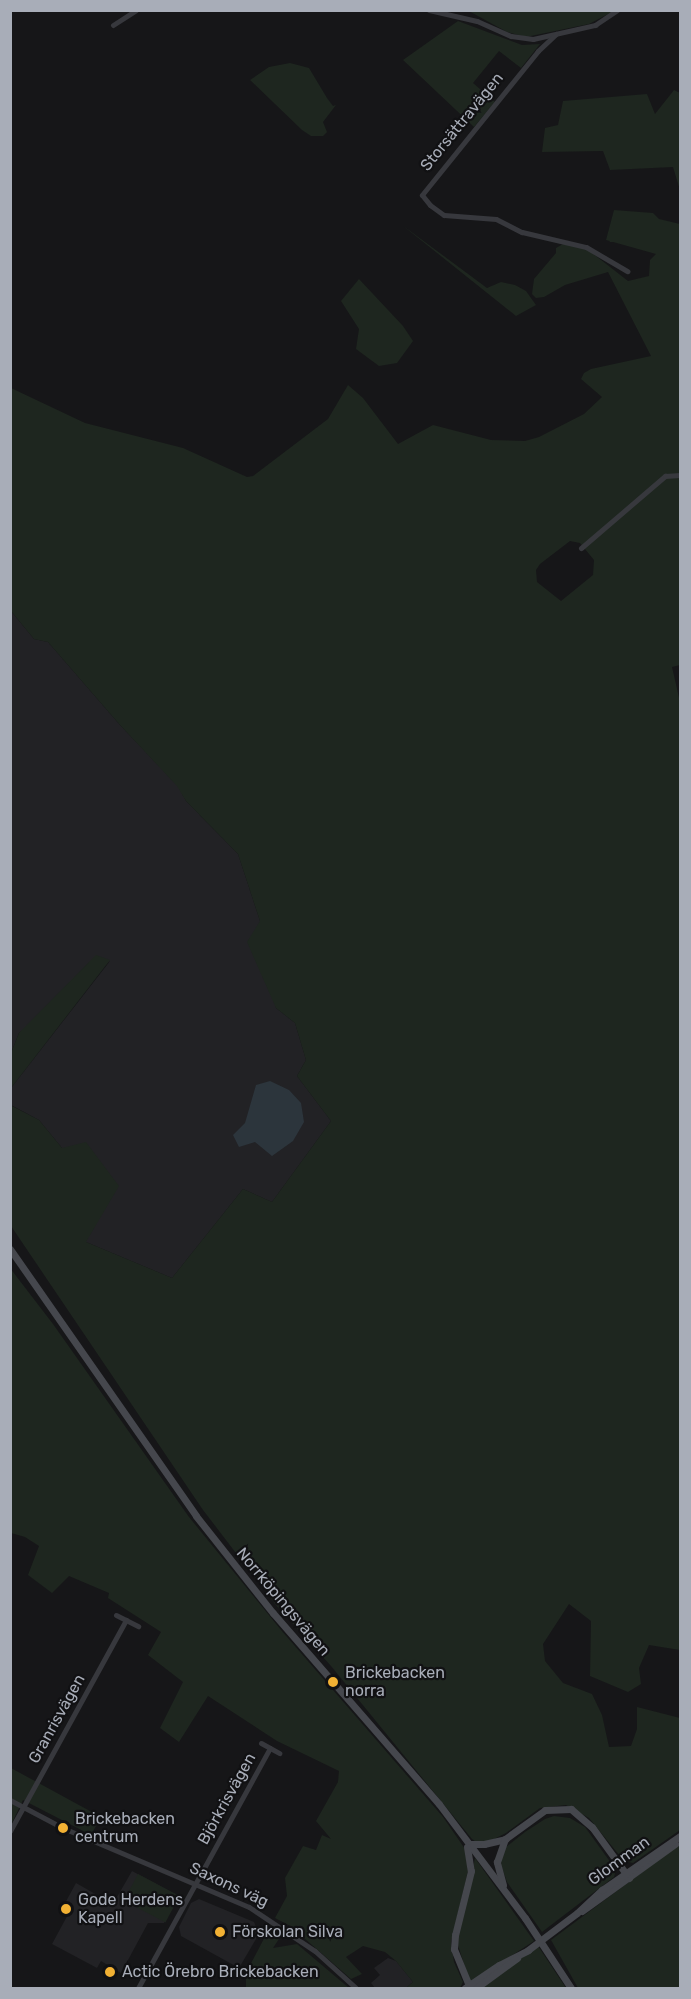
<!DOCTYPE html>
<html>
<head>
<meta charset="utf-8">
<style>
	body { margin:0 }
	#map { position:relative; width:691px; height:1999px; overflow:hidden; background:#161618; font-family:Rubik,sans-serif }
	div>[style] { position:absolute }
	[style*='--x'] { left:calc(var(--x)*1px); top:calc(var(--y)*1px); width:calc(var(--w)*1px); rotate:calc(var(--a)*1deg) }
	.built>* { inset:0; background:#222225 }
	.green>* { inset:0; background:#1e261f; transform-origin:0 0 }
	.water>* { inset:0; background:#2c353c }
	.street>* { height:5px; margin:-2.5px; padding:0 2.5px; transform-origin:2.5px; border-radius:2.5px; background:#37383d }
	.secondary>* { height:7px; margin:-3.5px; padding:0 3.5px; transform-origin:3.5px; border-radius:3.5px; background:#45474d }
	.dots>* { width:16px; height:16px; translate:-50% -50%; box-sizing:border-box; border:3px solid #111113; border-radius:50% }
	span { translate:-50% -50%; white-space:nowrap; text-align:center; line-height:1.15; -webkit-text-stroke:4.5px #111113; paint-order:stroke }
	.street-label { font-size:16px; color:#a8adb8 }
	.poi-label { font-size:16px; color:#a8adb8 }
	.left { translate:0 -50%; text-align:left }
	.frame { position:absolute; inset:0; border:12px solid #a8adb8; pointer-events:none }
</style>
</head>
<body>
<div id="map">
	<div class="built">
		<div style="clip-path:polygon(11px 611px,34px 639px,48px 642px,120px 725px,178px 786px,186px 801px,238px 854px,260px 921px,276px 1008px,295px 1023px,306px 1060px,297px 1076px,331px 1121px,272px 1202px,243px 1189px,172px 1278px,86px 1242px,62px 1148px,39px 1120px,11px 1105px,11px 1088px,110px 961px,19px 1033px,11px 1053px)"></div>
		<div style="clip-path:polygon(132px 1871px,179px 1896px,164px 1923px,148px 1923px,121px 1973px,101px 1961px,97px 1968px,52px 1944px,71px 1909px,64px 1905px,76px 1883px,113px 1904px)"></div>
		<div style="clip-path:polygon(199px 1899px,254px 1922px,259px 1934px,239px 1968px,181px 1936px,179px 1927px,191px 1903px)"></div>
		<div style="clip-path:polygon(388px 1958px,396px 1961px,413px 1982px,406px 1988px,375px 1988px,371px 1983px,380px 1975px,374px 1968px)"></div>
	</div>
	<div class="green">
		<div style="clip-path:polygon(467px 10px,614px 11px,589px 24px,526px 37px,507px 32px)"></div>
		<div style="clip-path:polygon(458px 21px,522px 45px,540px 44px,521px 68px,499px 51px,473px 83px,495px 102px,474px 127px,403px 60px)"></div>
		<div style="clip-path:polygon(290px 63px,309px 68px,327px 98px,333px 106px,336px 105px,323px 122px,327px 132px,323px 136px,311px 136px,302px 130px,250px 80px,269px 67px)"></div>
		<div style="clip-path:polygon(674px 90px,680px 93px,680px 190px,673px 167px,610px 170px,603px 151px,542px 152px,545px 128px,558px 125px,563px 101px,647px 94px,655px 114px)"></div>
		<div style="clip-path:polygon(evenodd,614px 210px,653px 213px,659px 219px,680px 224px,680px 665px,672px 667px,680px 702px,680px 1650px,649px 1645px,639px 1668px,641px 1684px,628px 1692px,590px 1676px,591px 1621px,569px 1604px,543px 1644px,545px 1661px,563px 1683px,592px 1694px,602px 1715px,609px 1747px,631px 1746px,637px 1729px,637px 1707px,680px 1718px,680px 1830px,633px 1863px,624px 1861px,589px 1818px,566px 1805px,540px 1808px,506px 1833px,490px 1841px,476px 1842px,472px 1839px,331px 1666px,275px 1604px,203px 1510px,11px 1226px,10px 1105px,39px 1120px,62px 1148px,86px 1142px,119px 1186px,86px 1242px,172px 1278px,243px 1189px,272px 1202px,331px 1121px,297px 1076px,306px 1060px,295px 1023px,276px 1008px,247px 942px,260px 921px,238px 854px,186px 801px,177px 786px,120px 725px,48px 642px,34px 639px,11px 611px,11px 388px,85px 423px,183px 448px,247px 477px,253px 476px,328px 419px,348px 385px,363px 398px,398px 444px,433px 425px,491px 440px,525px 441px,539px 437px,584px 414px,602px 397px,581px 379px,584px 373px,591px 369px,651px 356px,608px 272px,565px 285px,544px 297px,536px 298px,532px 294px,534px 279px,556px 253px,556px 248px,563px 244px,587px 249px,628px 281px,649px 276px,650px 260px,656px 254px,606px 240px,614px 210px,570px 541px,580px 543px,594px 560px,593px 575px,561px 601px,537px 582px,536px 570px,540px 564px,570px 541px)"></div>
		<div style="clip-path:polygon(402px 225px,487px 288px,501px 282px,515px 285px,526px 291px,536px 305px,516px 316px)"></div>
		<div style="clip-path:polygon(359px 279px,403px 326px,413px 341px,397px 363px,379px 366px,356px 349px,359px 329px,341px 301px)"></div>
		<div style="clip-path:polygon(96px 955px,110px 960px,11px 1088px,11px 1053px,19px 1033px)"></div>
		<div style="clip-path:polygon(10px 1268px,53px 1324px,189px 1517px,281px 1630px,443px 1817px,465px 1849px,468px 1871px,451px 1942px,454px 1962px,463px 1982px,460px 1988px,406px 1988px,413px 1982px,396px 1961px,385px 1952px,363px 1946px,346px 1957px,362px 1974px,351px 1979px,304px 1938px,300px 1931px,275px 1918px,287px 1896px,285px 1878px,303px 1846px,316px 1850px,322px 1835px,331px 1839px,316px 1821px,338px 1782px,339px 1771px,277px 1741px,208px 1696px,179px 1742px,160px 1728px,183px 1682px,148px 1655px,161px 1632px,108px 1598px,109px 1593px,69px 1576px,52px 1593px,28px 1575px,39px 1546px,25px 1537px,11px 1533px)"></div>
		<div style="clip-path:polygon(11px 1768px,101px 1817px,91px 1835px,23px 1800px,11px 1825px)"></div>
		<div style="clip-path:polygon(554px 1816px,570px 1818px,585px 1827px,616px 1870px,614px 1877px,542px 1932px,507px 1882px,501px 1865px,502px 1853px,506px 1847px,525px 1832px,545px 1819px)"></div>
		<div style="clip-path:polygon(680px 1844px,680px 1988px,578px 1988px,551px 1940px)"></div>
		<div style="clip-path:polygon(475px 1858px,534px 1941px,470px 1983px,457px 1942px)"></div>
		<div style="left:138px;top:1874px;width:47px;height:30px;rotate:28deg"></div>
		<div style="clip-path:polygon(271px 1925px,283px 1933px,273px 1948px,297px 1944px,349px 1988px,246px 1988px,246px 1973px)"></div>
		<div style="clip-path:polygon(538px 1946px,566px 1988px,480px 1988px)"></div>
	</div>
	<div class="water">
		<div style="clip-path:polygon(270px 1081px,289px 1090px,301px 1103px,304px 1122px,293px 1141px,272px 1156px,255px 1142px,239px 1147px,233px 1135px,245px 1123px,256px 1085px)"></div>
	</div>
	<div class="street">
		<div style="--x:429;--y:10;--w:49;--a:12.9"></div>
		<div style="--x:477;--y:21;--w:37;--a:24"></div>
		<div style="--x:511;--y:36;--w:22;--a:8"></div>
		<div style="--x:533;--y:39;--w:64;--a:-12.7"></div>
		<div style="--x:595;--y:25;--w:27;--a:-34"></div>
		<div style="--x:113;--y:25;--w:27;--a:-33"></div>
		<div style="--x:556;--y:34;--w:25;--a:137"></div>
		<div style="--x:538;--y:51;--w:185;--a:128.9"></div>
		<div style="--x:422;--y:195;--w:13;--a:51"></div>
		<div style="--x:430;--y:205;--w:17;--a:36"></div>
		<div style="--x:444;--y:215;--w:52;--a:4.4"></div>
		<div style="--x:496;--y:219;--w:29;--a:27"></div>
		<div style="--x:522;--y:232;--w:66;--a:13.2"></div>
		<div style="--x:586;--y:247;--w:48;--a:30.3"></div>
		<div style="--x:581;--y:548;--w:111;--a:-40.6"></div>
		<div style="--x:665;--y:476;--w:15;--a:-4"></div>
		<div style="--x:116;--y:1615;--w:25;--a:27"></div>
		<div style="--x:261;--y:1743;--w:21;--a:29"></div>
		<div style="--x:10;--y:1800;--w:60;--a:27.8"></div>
		<div style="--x:63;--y:1828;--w:202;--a:23"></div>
		<div style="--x:249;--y:1907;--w:79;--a:33.7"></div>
		<div style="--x:315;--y:1951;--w:55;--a:42.1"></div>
		<div style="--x:10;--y:1831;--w:241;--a:-61.2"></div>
		<div style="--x:138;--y:1988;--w:274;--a:-61.2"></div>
	</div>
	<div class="secondary">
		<div style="--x:10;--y:1249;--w:325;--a:55.1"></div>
		<div style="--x:196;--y:1516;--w:124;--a:51.6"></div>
		<div style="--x:273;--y:1613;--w:253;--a:49"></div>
		<div style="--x:439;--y:1804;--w:143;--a:53"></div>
		<div style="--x:525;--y:1918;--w:84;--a:56.7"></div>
		<div style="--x:469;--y:1844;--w:15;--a:0"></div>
		<div style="--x:484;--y:1844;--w:22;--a:-13"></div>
		<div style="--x:505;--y:1839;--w:49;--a:-35.9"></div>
		<div style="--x:545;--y:1810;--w:26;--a:-2"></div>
		<div style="--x:571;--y:1809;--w:28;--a:41"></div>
		<div style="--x:592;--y:1827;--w:63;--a:54"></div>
		<div style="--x:467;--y:1847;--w:24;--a:81"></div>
		<div style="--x:471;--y:1871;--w:66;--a:104"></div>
		<div style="--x:455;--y:1935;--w:14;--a:94"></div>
		<div style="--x:454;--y:1949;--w:42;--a:67.7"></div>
		<div style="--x:503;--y:1885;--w:24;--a:-105"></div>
		<div style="--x:497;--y:1862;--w:24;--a:-71"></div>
		<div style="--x:582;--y:1911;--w:115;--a:-35.8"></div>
		<div style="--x:465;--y:1988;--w:41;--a:-34.1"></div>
		<div style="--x:499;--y:1965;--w:33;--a:-27"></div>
		<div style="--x:528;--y:1950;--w:61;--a:-37.1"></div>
		<div style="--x:577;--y:1913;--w:34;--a:-43"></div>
		<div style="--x:602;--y:1890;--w:95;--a:-34.7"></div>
		<div style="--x:476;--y:1988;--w:51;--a:-36.2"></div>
	</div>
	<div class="dots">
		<div style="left:333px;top:1682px;background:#f2b134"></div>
		<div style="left:63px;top:1828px;background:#f2b134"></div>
		<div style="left:66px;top:1909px;background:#f2b134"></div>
		<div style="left:220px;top:1932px;background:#f2b134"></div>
		<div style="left:110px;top:1972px;background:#f2b134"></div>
	</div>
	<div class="street-label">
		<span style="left:462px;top:122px;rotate:-51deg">Storsättravägen</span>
		<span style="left:283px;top:1602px;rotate:50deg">Norrköpingsvägen</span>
		<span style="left:57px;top:1719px;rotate:-61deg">Granrisvägen</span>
		<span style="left:227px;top:1799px;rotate:-61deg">Björkrisvägen</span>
		<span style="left:619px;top:1861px;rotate:-36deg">Glomman</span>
		<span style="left:229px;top:1885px;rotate:25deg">Saxons väg</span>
	</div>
	<div class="poi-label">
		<span class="left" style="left:345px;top:1682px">Brickebacken<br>norra</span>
		<span class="left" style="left:75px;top:1828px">Brickebacken<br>centrum</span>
		<span class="left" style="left:78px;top:1909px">Gode Herdens<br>Kapell</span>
		<span class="left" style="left:232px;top:1932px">Förskolan Silva</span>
		<span class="left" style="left:122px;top:1972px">Actic Örebro Brickebacken</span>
	</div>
	<div class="frame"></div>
</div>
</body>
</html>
